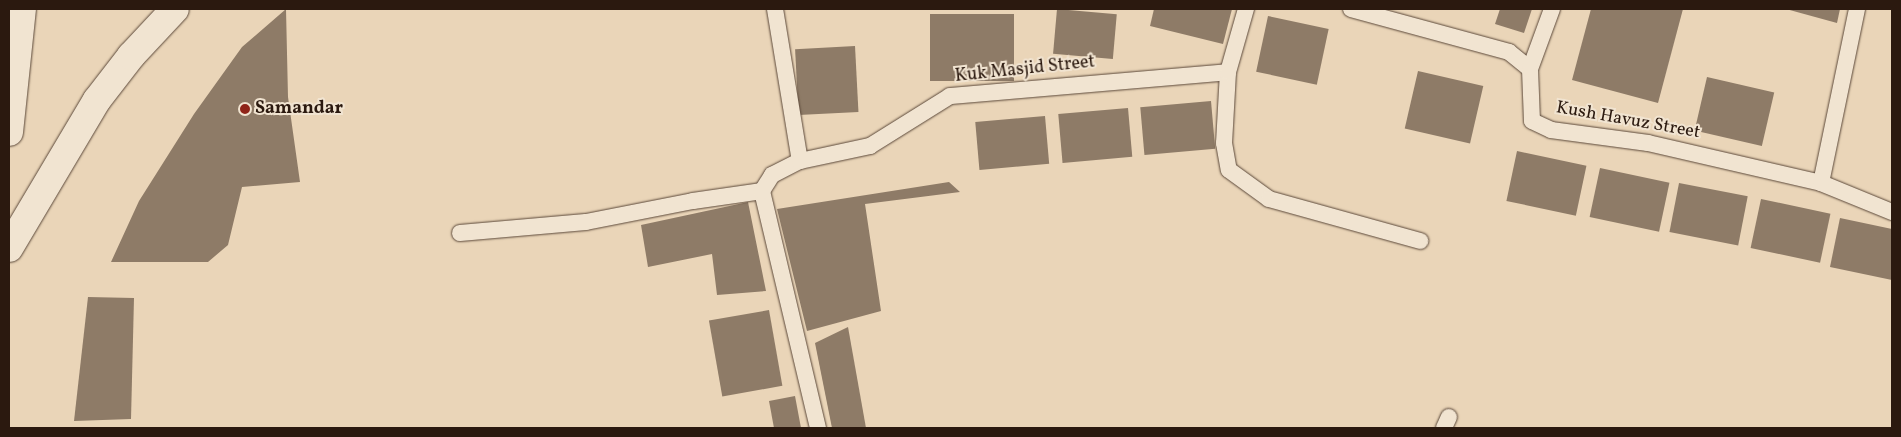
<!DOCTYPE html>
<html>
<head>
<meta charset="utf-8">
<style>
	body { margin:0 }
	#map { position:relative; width:1901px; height:437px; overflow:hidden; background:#ead5b8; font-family:Vollkorn,serif }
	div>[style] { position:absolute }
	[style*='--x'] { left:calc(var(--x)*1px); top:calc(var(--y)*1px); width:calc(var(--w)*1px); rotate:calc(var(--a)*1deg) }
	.building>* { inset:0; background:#8e7b67; transform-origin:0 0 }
	.roads { filter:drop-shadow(0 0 1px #5b4839) drop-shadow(0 0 1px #5b4839) }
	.service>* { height:16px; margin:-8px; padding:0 8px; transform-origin:8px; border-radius:8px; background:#f1e4d1 }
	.secondary>* { height:28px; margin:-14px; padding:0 14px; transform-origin:14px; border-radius:14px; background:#f1e4d1 }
	.dots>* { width:14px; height:14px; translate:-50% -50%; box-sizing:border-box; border:2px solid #f1e4d1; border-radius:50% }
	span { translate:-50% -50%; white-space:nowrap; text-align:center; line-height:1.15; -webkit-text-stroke:4px #f1e4d1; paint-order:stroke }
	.street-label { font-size:18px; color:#2b190f }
	.poi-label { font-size:18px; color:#2b190f; font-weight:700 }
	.left { translate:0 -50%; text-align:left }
	.frame { position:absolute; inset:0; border:10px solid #2b190f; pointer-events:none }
</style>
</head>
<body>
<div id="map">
	<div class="building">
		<div style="clip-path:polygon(286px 9px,288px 97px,300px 182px,242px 187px,228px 245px,208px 262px,111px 262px,139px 201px,194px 114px,242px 47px)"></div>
		<div style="left:1057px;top:9px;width:60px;height:45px;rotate:5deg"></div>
		<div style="clip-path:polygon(1154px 9px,1232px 9px,1223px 44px,1150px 26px)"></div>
		<div style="clip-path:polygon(1500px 9px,1532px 9px,1524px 33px,1495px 24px)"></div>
		<div style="clip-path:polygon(1591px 9px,1683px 9px,1658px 103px,1572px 80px)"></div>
		<div style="clip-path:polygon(1786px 9px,1840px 9px,1837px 23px)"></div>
		<div style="left:930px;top:14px;width:84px;height:67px"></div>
		<div style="left:1268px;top:16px;width:62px;height:57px;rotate:12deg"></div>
		<div style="left:855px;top:46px;width:66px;height:60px;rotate:87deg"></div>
		<div style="left:1418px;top:71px;width:67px;height:59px;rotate:13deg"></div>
		<div style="left:1707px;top:77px;width:69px;height:55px;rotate:13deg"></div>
		<div style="left:1211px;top:101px;width:48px;height:71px;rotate:85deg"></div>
		<div style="left:1128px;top:108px;width:49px;height:70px;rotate:85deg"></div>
		<div style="left:1045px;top:116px;width:48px;height:70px;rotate:85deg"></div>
		<div style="left:1517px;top:151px;width:71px;height:51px;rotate:12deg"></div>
		<div style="left:1600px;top:168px;width:71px;height:50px;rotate:12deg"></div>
		<div style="clip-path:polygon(949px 182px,960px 192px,865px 204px,881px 311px,807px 331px,777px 209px)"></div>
		<div style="left:1679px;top:183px;width:70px;height:50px;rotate:11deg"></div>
		<div style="left:1761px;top:199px;width:71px;height:50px;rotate:12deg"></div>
		<div style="clip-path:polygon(748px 202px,766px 291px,717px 295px,712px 254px,648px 267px,641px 225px)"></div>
		<div style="clip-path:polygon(1840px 218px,1892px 229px,1892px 280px,1830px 267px)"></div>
		<div style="clip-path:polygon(88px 297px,134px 298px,131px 419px,74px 421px)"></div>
		<div style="left:769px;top:310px;width:77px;height:61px;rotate:80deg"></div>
		<div style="clip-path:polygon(848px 327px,866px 428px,832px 428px,815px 343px)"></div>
		<div style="clip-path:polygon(795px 396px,801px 428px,774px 428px,769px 401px)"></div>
	</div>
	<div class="roads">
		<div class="service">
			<div style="--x:775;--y:9;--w:154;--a:80.7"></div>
			<div style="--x:1351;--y:9;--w:164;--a:15.2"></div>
			<div style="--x:1509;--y:52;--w:27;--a:39"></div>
			<div style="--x:1530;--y:69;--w:52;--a:87.8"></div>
			<div style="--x:1532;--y:121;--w:21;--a:25"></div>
			<div style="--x:1551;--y:130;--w:98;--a:7.6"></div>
			<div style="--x:1648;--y:143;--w:178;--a:13"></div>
			<div style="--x:1821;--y:183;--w:77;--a:22.2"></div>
			<div style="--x:1530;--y:69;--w:64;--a:-69.9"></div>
			<div style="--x:1228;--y:72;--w:71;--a:93.2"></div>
			<div style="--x:1224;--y:143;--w:27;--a:80"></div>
			<div style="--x:1229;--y:170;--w:49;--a:35.9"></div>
			<div style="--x:1269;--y:199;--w:157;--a:15.5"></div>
			<div style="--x:1821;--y:183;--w:178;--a:-78.3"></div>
			<div style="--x:460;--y:233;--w:126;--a:-5"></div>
			<div style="--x:586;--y:222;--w:109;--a:-11.1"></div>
			<div style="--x:693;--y:201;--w:70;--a:-8.2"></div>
			<div style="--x:818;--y:428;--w:244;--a:-103.3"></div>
			<div style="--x:762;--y:191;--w:19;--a:-58"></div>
			<div style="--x:772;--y:175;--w:31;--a:-27"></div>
			<div style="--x:800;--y:161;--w:72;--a:-12.1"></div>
			<div style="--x:870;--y:146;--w:94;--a:-32"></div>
			<div style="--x:950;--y:96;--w:279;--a:-4.9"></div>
			<div style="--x:1228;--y:72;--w:66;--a:-74.1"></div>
			<div style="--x:1444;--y:428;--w:12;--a:-66"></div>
		</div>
		<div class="secondary">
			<div style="--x:9;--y:132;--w:124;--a:-84"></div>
			<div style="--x:9;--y:248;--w:172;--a:-59.3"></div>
			<div style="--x:97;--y:100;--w:56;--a:-52.3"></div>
			<div style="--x:131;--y:56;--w:64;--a:-46.9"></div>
		</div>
	</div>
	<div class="dots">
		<div style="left:245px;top:109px;background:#8f2418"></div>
	</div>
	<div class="street-label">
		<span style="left:1025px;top:70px;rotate:-6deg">Kuk Masjid Street</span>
		<span style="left:1628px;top:121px;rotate:10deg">Kush Havuz Street</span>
	</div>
	<div class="poi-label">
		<span class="left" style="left:255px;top:109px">Samandar</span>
	</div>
	<div class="frame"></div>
</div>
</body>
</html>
